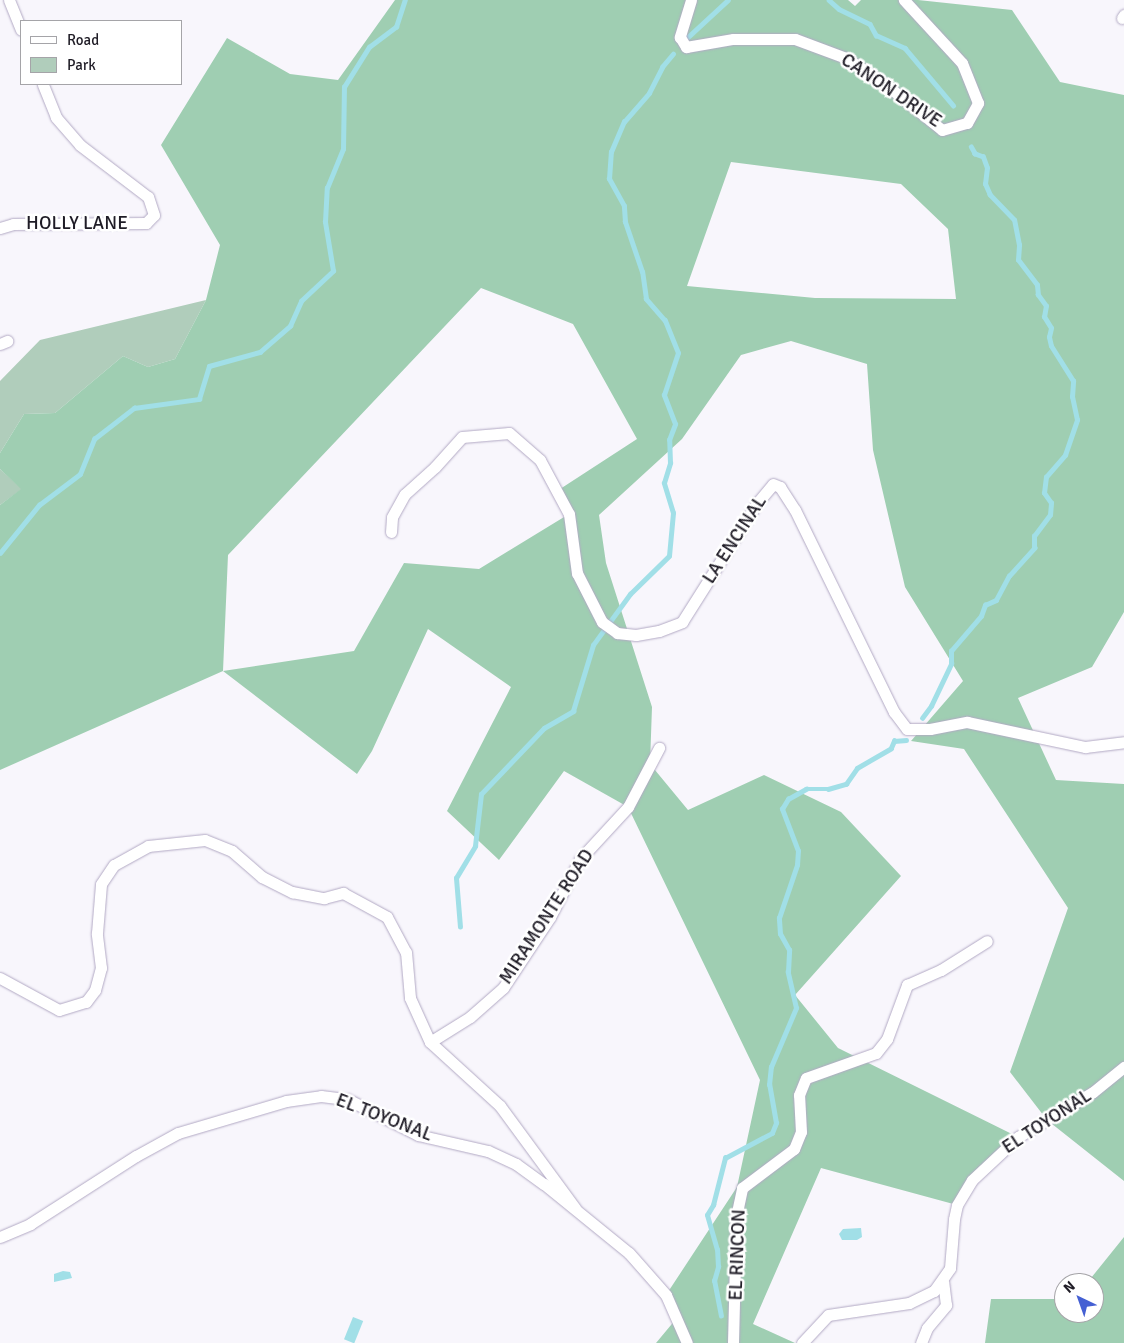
<!DOCTYPE html>
<html>
<head>
<meta charset="utf-8">
<style>
	body { margin:0 }
	#map { position:relative; width:1124px; height:1343px; overflow:hidden; background:#f8f6fc; font-family:Signika,sans-serif }
	div>[style] { position:absolute }
	[style*='--x'] { left:calc(var(--x)*1px); top:calc(var(--y)*1px); width:calc(var(--w)*1px); rotate:calc(var(--a)*1deg) }
	.green>* { inset:0; background:#b0cdbb }
	.forest>* { inset:0; background:#9fceb2 }
	.water>* { inset:0; background:#a1dfe7; transform-origin:0 0 }
	.stream>* { height:4.5px; margin:-2.25px; padding:0 2.25px; transform-origin:2.25px; border-radius:2.25px; background:#a1dfe7 }
	.roads { filter:drop-shadow(0 0 1px #b2a9c4) drop-shadow(0 0 1px #b2a9c4) }
	.minor>* { height:11px; margin:-5.5px; padding:0 5.5px; transform-origin:5.5px; border-radius:5.5px; background:#fff }
	span { translate:-50% -50%; white-space:nowrap; text-align:center; line-height:1.15; -webkit-text-stroke:5px #fff; paint-order:stroke }
	.street-label { font-size:19px; color:#1f1c26 }
	.legend { position:absolute; left:20px; top:20px; width:162px; height:65px; box-sizing:border-box; background:#fff; border:1px solid #a5a4a8; margin:0; padding:6px 9px; list-style:none; font-size:15px; color:#1f1c26 }
	.legend li { display:flex; align-items:center; gap:10px; height:25px }
	.legend b { width:25px; border:1px solid #a5a4a8 }
	.north { position:absolute; left:1054px; top:1273px; width:50px; height:50px; box-sizing:border-box; background:#fff; border:1px solid #a5a4a8; border-radius:50%; rotate:318deg; font-size:14px; font-weight:700; line-height:20px; text-align:center; color:#1f1c26 }
	.north::after { content:''; display:block; margin:auto; width:18px; height:22px; background:#4560d3; clip-path:polygon(50% 0,100% 100%,50% 72%,0 100%) }
</style>
</head>
<body>
<div id="map">
	<div class="green">
		<div style="clip-path:polygon(206px 300px,175px 359px,148px 367px,123px 356px,55px 413px,24px 414px,0 453px,0 381px,40px 340px)"></div>
		<div style="clip-path:polygon(0 469px,22px 489px,0 505px)"></div>
	</div>
	<div class="forest">
		<div style="clip-path:polygon(evenodd,395px 0,848px 0,855px 6px,861px 0,918px 0,1012px 10px,1060px 82px,1124px 95px,1124px 612px,1092px 667px,1018px 698px,1056px 780px,1124px 784px,1124px 1181px,1047px 1120px,1010px 1072px,1068px 908px,964px 749px,911px 741px,963px 681px,905px 587px,873px 450px,867px 364px,791px 341px,741px 355px,682px 439px,599px 515px,606px 563px,652px 707px,650px 764px,688px 810px,764px 775px,841px 812px,901px 876px,795px 995px,838px 1048px,1018px 1137px,957px 1205px,821px 1168px,753px 1324px,795px 1343px,656px 1343px,676px 1319px,666px 1295px,737px 1187px,760px 1080px,628px 807px,564px 771px,499px 860px,447px 811px,511px 687px,428px 629px,372px 751px,357px 774px,223px 671px,0 770px,0 505px,21px 489px,0 469px,0 453px,24px 414px,55px 413px,123px 356px,148px 367px,175px 359px,206px 300px,220px 245px,161px 145px,227px 38px,290px 74px,338px 80px,395px 0,731px 162px,901px 184px,948px 229px,956px 299px,815px 298px,687px 286px,731px 162px,395px 0,481px 288px,573px 324px,637px 439px,557px 491px,569px 514px,479px 569px,404px 563px,354px 651px,223px 671px,228px 555px,481px 288px)"></div>
		<div style="clip-path:polygon(1124px 1237px,1124px 1343px,985px 1343px,991px 1299px,1064px 1299px,1064px 1313px,1094px 1313px,1094px 1283px,1087px 1283px)"></div>
	</div>
	<div class="water">
		<div style="clip-path:polygon(861px 1228px,862px 1237px,857px 1240px,842px 1240px,839px 1234px,843px 1229px)"></div>
		<div style="clip-path:polygon(63px 1271px,70px 1272px,72px 1278px,54px 1282px,54px 1274px)"></div>
		<div style="left:353px;top:1317px;width:11px;height:24px;rotate:22deg"></div>
	</div>
	<div class="stream">
		<div style="--x:829;--y:0;--w:13;--a:42"></div>
		<div style="--x:839;--y:9;--w:34;--a:26"></div>
		<div style="--x:870;--y:24;--w:13;--a:61"></div>
		<div style="--x:876;--y:35;--w:32;--a:24"></div>
		<div style="--x:905;--y:48;--w:75;--a:49.9"></div>
		<div style="--x:688;--y:37;--w:54;--a:-42.8"></div>
		<div style="--x:0;--y:553;--w:62;--a:-50.9"></div>
		<div style="--x:39;--y:505;--w:51;--a:-37.1"></div>
		<div style="--x:80;--y:474;--w:38;--a:-68"></div>
		<div style="--x:94;--y:439;--w:51;--a:-37.8"></div>
		<div style="--x:134;--y:408;--w:66;--a:-7.9"></div>
		<div style="--x:199;--y:399;--w:34;--a:-73"></div>
		<div style="--x:209;--y:366;--w:53;--a:-15.4"></div>
		<div style="--x:260;--y:352;--w:40;--a:-41"></div>
		<div style="--x:290;--y:326;--w:27;--a:-66"></div>
		<div style="--x:301;--y:301;--w:44;--a:-43.2"></div>
		<div style="--x:333;--y:271;--w:50;--a:-99.3"></div>
		<div style="--x:325;--y:222;--w:34;--a:-87"></div>
		<div style="--x:327;--y:188;--w:42;--a:-67.7"></div>
		<div style="--x:343;--y:149;--w:62;--a:-89.1"></div>
		<div style="--x:344;--y:87;--w:47;--a:-58"></div>
		<div style="--x:369;--y:47;--w:34;--a:-37"></div>
		<div style="--x:396;--y:27;--w:28;--a:-72"></div>
		<div style="--x:922;--y:718;--w:15;--a:-53"></div>
		<div style="--x:931;--y:706;--w:47;--a:-64.5"></div>
		<div style="--x:951;--y:664;--w:13;--a:-90"></div>
		<div style="--x:951;--y:651;--w:46;--a:-49.4"></div>
		<div style="--x:981;--y:616;--w:12;--a:-70"></div>
		<div style="--x:985;--y:605;--w:12;--a:-24"></div>
		<div style="--x:996;--y:600;--w:27;--a:-62"></div>
		<div style="--x:1009;--y:576;--w:38;--a:-48"></div>
		<div style="--x:1034;--y:548;--w:12;--a:-90"></div>
		<div style="--x:1034;--y:536;--w:26;--a:-53"></div>
		<div style="--x:1050;--y:515;--w:12;--a:-85"></div>
		<div style="--x:1051;--y:503;--w:12;--a:-125"></div>
		<div style="--x:1044;--y:493;--w:16;--a:-83"></div>
		<div style="--x:1046;--y:477;--w:29;--a:-49"></div>
		<div style="--x:1065;--y:455;--w:37;--a:-71"></div>
		<div style="--x:1077;--y:420;--w:24;--a:-102"></div>
		<div style="--x:1072;--y:397;--w:16;--a:-86"></div>
		<div style="--x:1073;--y:381;--w:41;--a:-122.2"></div>
		<div style="--x:1051;--y:346;--w:9;--a:-103"></div>
		<div style="--x:1049;--y:337;--w:9;--a:-77"></div>
		<div style="--x:1051;--y:328;--w:13;--a:-122"></div>
		<div style="--x:1044;--y:317;--w:11;--a:-80"></div>
		<div style="--x:1046;--y:306;--w:14;--a:-126"></div>
		<div style="--x:1038;--y:295;--w:10;--a:-96"></div>
		<div style="--x:1037;--y:285;--w:31;--a:-127"></div>
		<div style="--x:1018;--y:260;--w:15;--a:-86"></div>
		<div style="--x:1019;--y:245;--w:25;--a:-101"></div>
		<div style="--x:1014;--y:220;--w:35;--a:-134"></div>
		<div style="--x:990;--y:195;--w:12;--a:-114"></div>
		<div style="--x:985;--y:184;--w:16;--a:-83"></div>
		<div style="--x:987;--y:168;--w:12;--a:-110"></div>
		<div style="--x:983;--y:157;--w:9;--a:-159"></div>
		<div style="--x:975;--y:154;--w:8;--a:-120"></div>
		<div style="--x:460;--y:927;--w:49;--a:-94.7"></div>
		<div style="--x:456;--y:878;--w:37;--a:-59"></div>
		<div style="--x:475;--y:846;--w:52;--a:-83.4"></div>
		<div style="--x:481;--y:794;--w:91;--a:-46.3"></div>
		<div style="--x:544;--y:728;--w:34;--a:-30"></div>
		<div style="--x:573;--y:711;--w:69;--a:-73.1"></div>
		<div style="--x:593;--y:645;--w:63;--a:-54"></div>
		<div style="--x:630;--y:594;--w:54;--a:-44.3"></div>
		<div style="--x:669;--y:556;--w:43;--a:-84.7"></div>
		<div style="--x:673;--y:513;--w:31;--a:-107"></div>
		<div style="--x:664;--y:483;--w:21;--a:-73"></div>
		<div style="--x:670;--y:463;--w:23;--a:-92"></div>
		<div style="--x:669;--y:440;--w:17;--a:-69"></div>
		<div style="--x:675;--y:424;--w:31;--a:-111"></div>
		<div style="--x:664;--y:395;--w:44;--a:-71.6"></div>
		<div style="--x:678;--y:353;--w:35;--a:-112"></div>
		<div style="--x:665;--y:321;--w:29;--a:-131"></div>
		<div style="--x:646;--y:299;--w:27;--a:-98"></div>
		<div style="--x:642;--y:272;--w:53;--a:-108.8"></div>
		<div style="--x:625;--y:222;--w:16;--a:-94"></div>
		<div style="--x:624;--y:206;--w:31;--a:-119"></div>
		<div style="--x:609;--y:179;--w:27;--a:-86"></div>
		<div style="--x:611;--y:152;--w:33;--a:-67"></div>
		<div style="--x:624;--y:122;--w:38;--a:-49"></div>
		<div style="--x:649;--y:93;--w:29;--a:-63"></div>
		<div style="--x:662;--y:67;--w:17;--a:-50"></div>
		<div style="--x:721;--y:1316;--w:36;--a:-101"></div>
		<div style="--x:714;--y:1281;--w:15;--a:-74"></div>
		<div style="--x:718;--y:1267;--w:17;--a:-93"></div>
		<div style="--x:717;--y:1250;--w:36;--a:-106"></div>
		<div style="--x:707;--y:1215;--w:12;--a:-59"></div>
		<div style="--x:713;--y:1205;--w:49;--a:-75.7"></div>
		<div style="--x:725;--y:1158;--w:53;--a:-28"></div>
		<div style="--x:772;--y:1133;--w:11;--a:-68"></div>
		<div style="--x:776;--y:1123;--w:39;--a:-100"></div>
		<div style="--x:769;--y:1085;--w:18;--a:-84"></div>
		<div style="--x:771;--y:1067;--w:64;--a:-67"></div>
		<div style="--x:796;--y:1008;--w:37;--a:-103"></div>
		<div style="--x:788;--y:972;--w:22;--a:-87"></div>
		<div style="--x:789;--y:950;--w:18;--a:-119"></div>
		<div style="--x:780;--y:934;--w:16;--a:-94"></div>
		<div style="--x:779;--y:918;--w:56;--a:-71.2"></div>
		<div style="--x:797;--y:865;--w:14;--a:-86"></div>
		<div style="--x:798;--y:851;--w:45;--a:-110.9"></div>
		<div style="--x:782;--y:809;--w:12;--a:-59"></div>
		<div style="--x:788;--y:799;--w:21;--a:-29"></div>
		<div style="--x:806;--y:789;--w:22;--a:0"></div>
		<div style="--x:828;--y:789;--w:19;--a:-16"></div>
		<div style="--x:846;--y:784;--w:19;--a:-55"></div>
		<div style="--x:857;--y:768;--w:39;--a:-30"></div>
		<div style="--x:891;--y:748;--w:8;--a:-67"></div>
		<div style="--x:894;--y:741;--w:12;--a:-5"></div>
	</div>
	<div class="roads">
		<div class="minor">
			<div style="--x:9;--y:0;--w:32;--a:68"></div>
			<div style="--x:691;--y:0;--w:39;--a:107"></div>
			<div style="--x:680;--y:37;--w:12;--a:59"></div>
			<div style="--x:686;--y:47;--w:48;--a:-9.7"></div>
			<div style="--x:733;--y:39;--w:62;--a:0"></div>
			<div style="--x:795;--y:39;--w:54;--a:20.4"></div>
			<div style="--x:846;--y:58;--w:47;--a:33.7"></div>
			<div style="--x:885;--y:84;--w:73;--a:38.9"></div>
			<div style="--x:942;--y:130;--w:26;--a:-16"></div>
			<div style="--x:967;--y:123;--w:23;--a:-61"></div>
			<div style="--x:978;--y:103;--w:43;--a:-111.8"></div>
			<div style="--x:962;--y:63;--w:86;--a:-132.6"></div>
			<div style="--x:1122;--y:18;--w:4;--a:-56"></div>
			<div style="--x:0;--y:228;--w:14;--a:-17"></div>
			<div style="--x:13;--y:224;--w:133;--a:-0.4"></div>
			<div style="--x:146;--y:223;--w:11;--a:-45"></div>
			<div style="--x:154;--y:215;--w:19;--a:-108"></div>
			<div style="--x:148;--y:197;--w:86;--a:-142.6"></div>
			<div style="--x:80;--y:145;--w:37;--a:-131"></div>
			<div style="--x:56;--y:117;--w:35;--a:-112"></div>
			<div style="--x:0;--y:344;--w:8;--a:-23"></div>
			<div style="--x:391;--y:532;--w:15;--a:-86"></div>
			<div style="--x:392;--y:517;--w:26;--a:-61"></div>
			<div style="--x:405;--y:494;--w:40;--a:-42"></div>
			<div style="--x:435;--y:467;--w:40;--a:-48"></div>
			<div style="--x:462;--y:437;--w:47;--a:-4.9"></div>
			<div style="--x:509;--y:433;--w:41;--a:41.1"></div>
			<div style="--x:540;--y:460;--w:61;--a:61.8"></div>
			<div style="--x:569;--y:514;--w:60;--a:82.3"></div>
			<div style="--x:577;--y:573;--w:55;--a:63"></div>
			<div style="--x:602;--y:622;--w:19;--a:36"></div>
			<div style="--x:617;--y:633;--w:19;--a:6"></div>
			<div style="--x:636;--y:635;--w:23;--a:-10"></div>
			<div style="--x:659;--y:631;--w:25;--a:-21"></div>
			<div style="--x:682;--y:622;--w:142;--a:-57.7"></div>
			<div style="--x:758;--y:502;--w:23;--a:-50"></div>
			<div style="--x:773;--y:484;--w:8;--a:23"></div>
			<div style="--x:780;--y:487;--w:27;--a:57"></div>
			<div style="--x:795;--y:510;--w:225;--a:63.9"></div>
			<div style="--x:894;--y:712;--w:21;--a:53"></div>
			<div style="--x:907;--y:729;--w:23;--a:0"></div>
			<div style="--x:930;--y:729;--w:38;--a:-11"></div>
			<div style="--x:967;--y:722;--w:121;--a:12"></div>
			<div style="--x:1085;--y:747;--w:39;--a:-7"></div>
			<div style="--x:0;--y:978;--w:67;--a:28.5"></div>
			<div style="--x:59;--y:1010;--w:28;--a:-17"></div>
			<div style="--x:86;--y:1002;--w:15;--a:-53"></div>
			<div style="--x:95;--y:990;--w:23;--a:-75"></div>
			<div style="--x:101;--y:968;--w:35;--a:-97"></div>
			<div style="--x:97;--y:933;--w:49;--a:-85.3"></div>
			<div style="--x:101;--y:884;--w:23;--a:-56"></div>
			<div style="--x:114;--y:865;--w:39;--a:-29"></div>
			<div style="--x:148;--y:846;--w:57;--a:-6"></div>
			<div style="--x:205;--y:840;--w:29;--a:22"></div>
			<div style="--x:232;--y:851;--w:40;--a:41"></div>
			<div style="--x:262;--y:877;--w:34;--a:27"></div>
			<div style="--x:292;--y:892;--w:33;--a:11"></div>
			<div style="--x:324;--y:898;--w:20;--a:-15"></div>
			<div style="--x:343;--y:893;--w:50;--a:28.6"></div>
			<div style="--x:387;--y:917;--w:40;--a:62"></div>
			<div style="--x:406;--y:952;--w:46;--a:85"></div>
			<div style="--x:410;--y:998;--w:48;--a:65.6"></div>
			<div style="--x:430;--y:1042;--w:95;--a:42.4"></div>
			<div style="--x:500;--y:1106;--w:127;--a:53.7"></div>
			<div style="--x:430;--y:1042;--w:47;--a:-32"></div>
			<div style="--x:470;--y:1017;--w:44;--a:-41.3"></div>
			<div style="--x:503;--y:988;--w:85;--a:-56.5"></div>
			<div style="--x:550;--y:917;--w:65;--a:-62.7"></div>
			<div style="--x:580;--y:859;--w:71;--a:-47.3"></div>
			<div style="--x:628;--y:807;--w:67;--a:-62.3"></div>
			<div style="--x:0;--y:1237;--w:33;--a:-23"></div>
			<div style="--x:30;--y:1224;--w:126;--a:-32.7"></div>
			<div style="--x:136;--y:1156;--w:48;--a:-28.7"></div>
			<div style="--x:178;--y:1133;--w:113;--a:-16.5"></div>
			<div style="--x:286;--y:1101;--w:35;--a:-8"></div>
			<div style="--x:321;--y:1096;--w:26;--a:7"></div>
			<div style="--x:347;--y:1099;--w:80;--a:26.9"></div>
			<div style="--x:418;--y:1135;--w:72;--a:12.9"></div>
			<div style="--x:488;--y:1151;--w:31;--a:25"></div>
			<div style="--x:516;--y:1164;--w:34;--a:36"></div>
			<div style="--x:544;--y:1184;--w:109;--a:39.1"></div>
			<div style="--x:629;--y:1253;--w:56;--a:48.6"></div>
			<div style="--x:666;--y:1295;--w:52;--a:66.4"></div>
			<div style="--x:733;--y:1343;--w:126;--a:-88.6"></div>
			<div style="--x:736;--y:1217;--w:30;--a:-78"></div>
			<div style="--x:742;--y:1188;--w:65;--a:-36.9"></div>
			<div style="--x:794;--y:1149;--w:18;--a:-68"></div>
			<div style="--x:801;--y:1132;--w:37;--a:-93"></div>
			<div style="--x:799;--y:1095;--w:18;--a:-68"></div>
			<div style="--x:806;--y:1078;--w:74;--a:-19.7"></div>
			<div style="--x:876;--y:1053;--w:18;--a:-52"></div>
			<div style="--x:887;--y:1039;--w:58;--a:-69.7"></div>
			<div style="--x:907;--y:985;--w:37;--a:-24"></div>
			<div style="--x:941;--y:970;--w:54;--a:-32.2"></div>
			<div style="--x:802;--y:1343;--w:38;--a:-47"></div>
			<div style="--x:828;--y:1315;--w:82;--a:-8.4"></div>
			<div style="--x:909;--y:1303;--w:28;--a:-26"></div>
			<div style="--x:934;--y:1291;--w:28;--a:-55"></div>
			<div style="--x:950;--y:1268;--w:49;--a:-85.3"></div>
			<div style="--x:954;--y:1219;--w:14;--a:-78"></div>
			<div style="--x:957;--y:1205;--w:29;--a:-59"></div>
			<div style="--x:972;--y:1180;--w:63;--a:-43.1"></div>
			<div style="--x:1018;--y:1137;--w:87;--a:-31"></div>
			<div style="--x:1093;--y:1092;--w:40;--a:-39"></div>
			<div style="--x:921;--y:1343;--w:16;--a:-68"></div>
			<div style="--x:927;--y:1328;--w:30;--a:-50"></div>
			<div style="--x:946;--y:1305;--w:23;--a:-97"></div>
		</div>
	</div>
	<div class="street-label">
		<span style="left:891px;top:91px;rotate:34deg">CANON DRIVE</span>
		<span style="left:77px;top:224px">HOLLY LANE</span>
		<span style="left:735px;top:540px;rotate:-57deg">LA ENCINAL</span>
		<span style="left:547px;top:917px;rotate:-57deg">MIRAMONTE ROAD</span>
		<span style="left:384px;top:1118px;rotate:21deg">EL TOYONAL</span>
		<span style="left:1047px;top:1122px;rotate:-33deg">EL TOYONAL</span>
		<span style="left:738px;top:1255px;rotate:-88deg">EL RINCON</span>
	</div>
	<ul class="legend">
	<li><b style="height:6px;background:#fff"></b>Road</li>
	<li><b style="height:14px;background:#b0cdbb"></b>Park</li>
	</ul>
	<div class="north">N</div>
</div>
</body>
</html>
